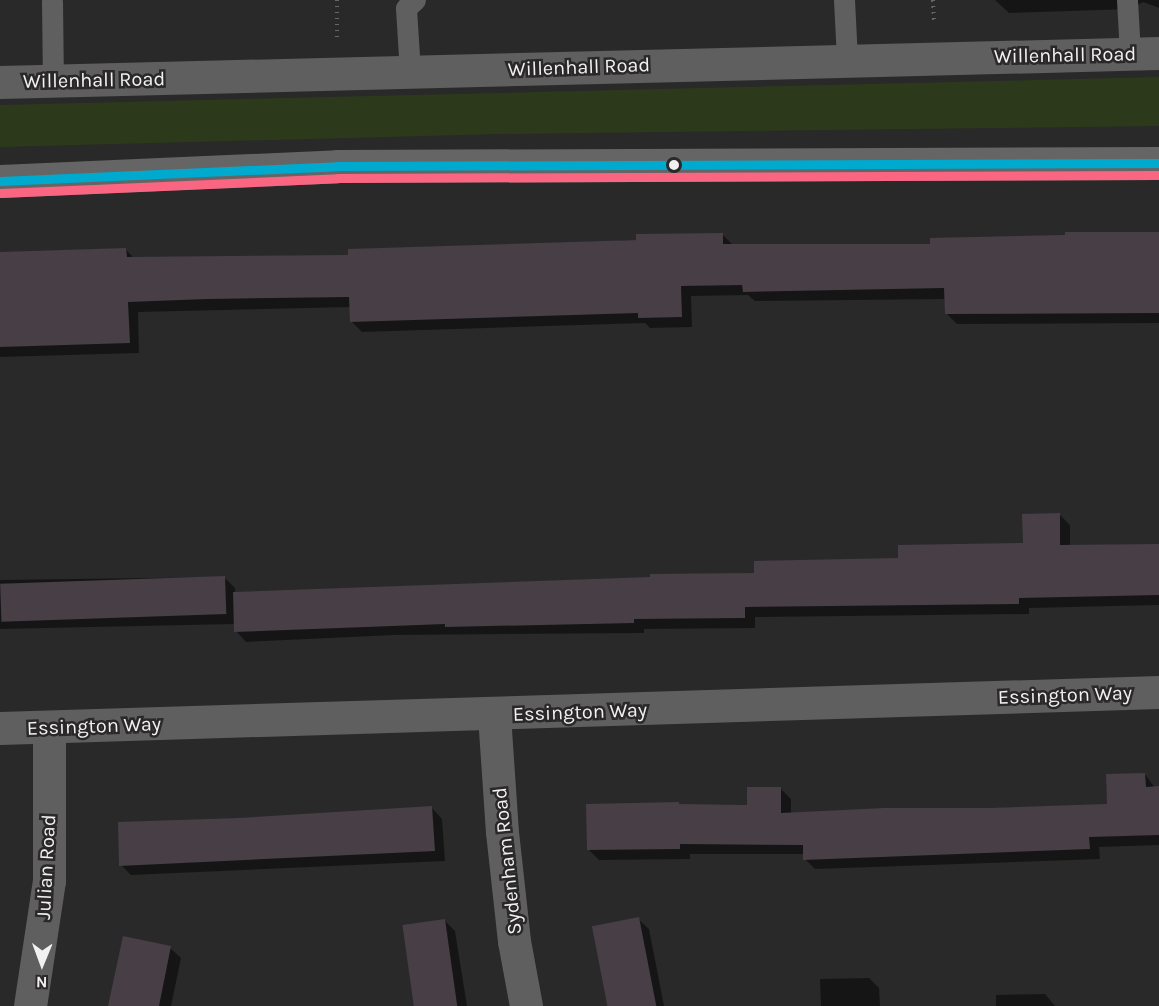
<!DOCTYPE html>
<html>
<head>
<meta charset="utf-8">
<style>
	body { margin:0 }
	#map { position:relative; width:1159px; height:1006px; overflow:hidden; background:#292929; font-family:Karla,sans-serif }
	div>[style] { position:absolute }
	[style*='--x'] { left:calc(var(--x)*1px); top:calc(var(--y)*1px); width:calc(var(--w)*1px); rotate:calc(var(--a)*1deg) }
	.green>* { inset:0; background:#2c3a1b }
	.shadow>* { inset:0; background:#0007 }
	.building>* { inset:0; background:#473e46; transform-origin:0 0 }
	.path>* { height:4px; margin-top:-2px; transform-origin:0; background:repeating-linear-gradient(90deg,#686767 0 1.5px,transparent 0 6px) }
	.lane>* { height:21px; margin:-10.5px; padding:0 10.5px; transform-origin:10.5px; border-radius:10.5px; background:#5f5f5f }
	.street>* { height:33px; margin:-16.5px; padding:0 16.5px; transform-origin:16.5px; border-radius:16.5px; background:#5f5f5f }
	.highway>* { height:33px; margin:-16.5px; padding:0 16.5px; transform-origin:16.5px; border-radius:16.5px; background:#656565 }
	.bus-1>* { height:9px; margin:-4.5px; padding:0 4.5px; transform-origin:4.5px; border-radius:4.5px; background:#00a9ce }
	.bus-2>* { height:9px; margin:-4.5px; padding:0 4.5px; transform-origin:4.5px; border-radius:4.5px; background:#fa6682 }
	.dots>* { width:16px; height:16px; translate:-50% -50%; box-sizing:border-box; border:3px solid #2a2829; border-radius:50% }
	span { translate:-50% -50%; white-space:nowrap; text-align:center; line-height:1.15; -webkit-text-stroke:5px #2a2829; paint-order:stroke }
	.street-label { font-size:20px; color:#f2f1f2 }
	.north { position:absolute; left:12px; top:934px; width:60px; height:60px; -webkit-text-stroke:4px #2a2829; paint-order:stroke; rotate:181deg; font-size:16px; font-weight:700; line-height:24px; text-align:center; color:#f2f1f2 }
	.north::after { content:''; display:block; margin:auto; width:21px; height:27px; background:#f2f1f2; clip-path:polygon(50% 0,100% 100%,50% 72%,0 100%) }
</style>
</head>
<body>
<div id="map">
	<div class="green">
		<div style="clip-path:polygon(1159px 77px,1159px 126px,499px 134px,0 147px,0 105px)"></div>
	</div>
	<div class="shadow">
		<div style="clip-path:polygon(995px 0,1159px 0,1159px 8px,1143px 2px,1131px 9px,1009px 13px)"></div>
		<div style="clip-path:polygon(1159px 234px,1159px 323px,957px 324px,946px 313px,946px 299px,755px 301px,748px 295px,691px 296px,692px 327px,650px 328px,645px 323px,362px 332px,351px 321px,351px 307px,138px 312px,139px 353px,0 357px,0 254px,126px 250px,135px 259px,349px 256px,723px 235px,734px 246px,931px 245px)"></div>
		<div style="clip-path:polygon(1059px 514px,1070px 525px,1070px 547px,1159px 546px,1159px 605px,1029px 608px,1029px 614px,755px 617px,755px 628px,644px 629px,644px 633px,394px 635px,246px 642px,236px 631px,235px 624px,0 629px,0 580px,224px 577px,235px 588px,235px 594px,755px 575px,1024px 544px)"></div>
		<div style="clip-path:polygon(1145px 774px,1155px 788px,1159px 788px,1159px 845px,1099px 847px,1100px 859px,815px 869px,805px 859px,805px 854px,690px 854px,690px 859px,599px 860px,589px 850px,681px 806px,748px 806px,781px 789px,791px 799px,791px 814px,1109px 805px)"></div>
		<div style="clip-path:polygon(432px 808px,442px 819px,445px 861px,131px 875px,121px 865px,238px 820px)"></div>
		<div style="clip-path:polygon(638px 919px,649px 929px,664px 1006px,609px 1006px)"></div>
		<div style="clip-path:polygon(444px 920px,455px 931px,467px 1006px,417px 1006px)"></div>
		<div style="clip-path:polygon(170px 948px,181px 958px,171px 1006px,110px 1006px)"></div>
		<div style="clip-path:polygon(869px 978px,879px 988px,880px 1006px,821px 1006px,820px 979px)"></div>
		<div style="clip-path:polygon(1045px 994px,1055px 1006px,996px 1006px,996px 995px)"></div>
	</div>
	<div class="building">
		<div style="clip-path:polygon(1065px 232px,1159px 232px,1159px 313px,945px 314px,944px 288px,743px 292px,742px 285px,681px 286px,682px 317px,638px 318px,638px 313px,350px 322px,349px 297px,207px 299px,128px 302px,130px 343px,0 347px,0 252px,126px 248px,127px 257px,348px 255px,348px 249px,636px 240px,636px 234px,723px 233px,723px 244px,930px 244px,930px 238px,1065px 235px)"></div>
		<div style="clip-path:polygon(1060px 513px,1060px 545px,1159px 544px,1159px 595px,1019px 598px,1019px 604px,745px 607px,745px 618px,634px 619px,634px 623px,445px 627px,445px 624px,234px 632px,233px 592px,650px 577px,650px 574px,754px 573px,754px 561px,898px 558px,898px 545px,1023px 543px,1022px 514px)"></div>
		<div style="left:225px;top:576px;width:38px;height:225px;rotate:88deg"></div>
		<div style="clip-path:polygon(1145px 773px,1146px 787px,1159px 786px,1159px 835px,1089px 837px,1090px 849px,803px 860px,803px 845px,680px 844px,680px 849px,587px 850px,586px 804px,679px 802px,679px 804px,747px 805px,747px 787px,781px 787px,781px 813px,884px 808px,990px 808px,1107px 804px,1106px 774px)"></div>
		<div style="clip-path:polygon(432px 806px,435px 851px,119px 866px,118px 822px,238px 818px)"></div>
		<div style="left:639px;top:917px;width:91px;height:48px;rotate:79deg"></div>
		<div style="left:445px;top:919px;width:88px;height:43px;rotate:82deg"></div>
		<div style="clip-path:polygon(123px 936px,171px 946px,159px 1006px,108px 1006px)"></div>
	</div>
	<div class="path">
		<div style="--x:337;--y:0;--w:37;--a:90"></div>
		<div style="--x:933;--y:0;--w:21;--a:87"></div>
	</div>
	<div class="lane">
		<div style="--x:844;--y:0;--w:60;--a:87.1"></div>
		<div style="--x:1127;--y:0;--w:54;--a:86.8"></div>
		<div style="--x:52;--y:2;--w:79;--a:89.3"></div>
		<div style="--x:410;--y:72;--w:64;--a:-93.6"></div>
		<div style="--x:406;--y:8;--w:12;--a:-42"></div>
	</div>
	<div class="street">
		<div style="--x:0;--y:82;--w:1159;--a:-1.43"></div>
		<div style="--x:494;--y:715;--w:117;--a:86.1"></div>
		<div style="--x:502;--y:832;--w:110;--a:83.7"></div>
		<div style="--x:514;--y:941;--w:66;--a:79.5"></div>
		<div style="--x:0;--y:728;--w:1160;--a:-1.78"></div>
		<div style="--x:30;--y:1006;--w:126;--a:-81.4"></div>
		<div style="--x:49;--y:881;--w:154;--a:-90"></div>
	</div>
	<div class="highway">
		<div style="--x:0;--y:181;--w:338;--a:-2.5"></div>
		<div style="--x:338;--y:166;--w:821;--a:-0.21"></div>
	</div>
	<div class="bus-1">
		<div style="--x:0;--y:181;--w:338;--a:-2.5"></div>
		<div style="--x:338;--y:166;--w:821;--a:-0.21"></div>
	</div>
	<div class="bus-2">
		<div style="--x:1;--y:193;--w:337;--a:-2.5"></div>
		<div style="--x:338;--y:178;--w:821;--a:-0.21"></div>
	</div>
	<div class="dots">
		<div style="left:674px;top:165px;background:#f2f1f2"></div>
	</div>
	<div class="street-label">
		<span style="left:1065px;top:55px;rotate:-1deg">Willenhall Road</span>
		<span style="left:579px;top:67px;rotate:-2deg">Willenhall Road</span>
		<span style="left:94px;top:80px;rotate:-1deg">Willenhall Road</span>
		<span style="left:1065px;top:695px;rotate:-2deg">Essington Way</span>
		<span style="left:580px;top:712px;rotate:-2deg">Essington Way</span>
		<span style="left:94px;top:726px;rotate:-2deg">Essington Way</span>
		<span style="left:507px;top:861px;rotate:-96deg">Sydenham Road</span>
		<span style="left:46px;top:867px;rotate:-87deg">Julian Road</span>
	</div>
	<div class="north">N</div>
</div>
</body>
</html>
